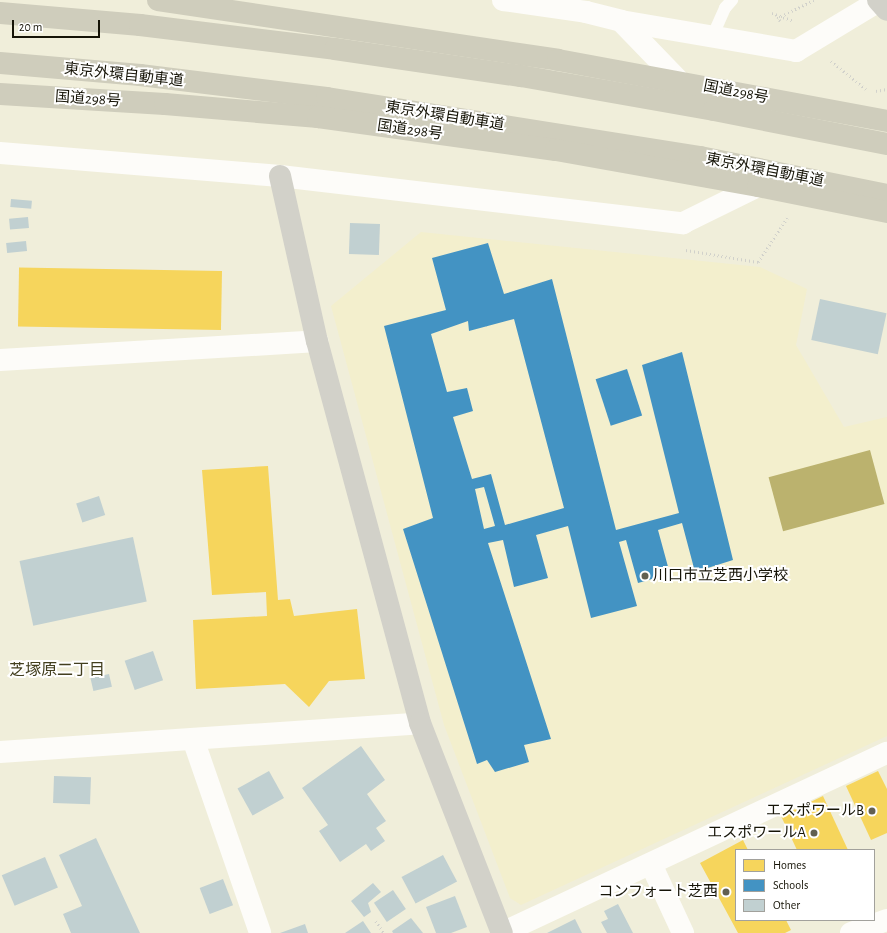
<!DOCTYPE html>
<html>
<head>
<meta charset="utf-8">
<style>
	body { margin:0 }
	#map { position:relative; width:887px; height:933px; overflow:hidden; background:#f0eeda; font-family:"Alegreya Sans","Noto Sans JP",sans-serif }
	div>[style] { position:absolute }
	[style*='--x'] { left:calc(var(--x)*1px); top:calc(var(--y)*1px); width:calc(var(--w)*1px); rotate:calc(var(--a)*1deg) }
	.built>* { inset:0; background:#f3efcd }
	.water>* { inset:0; background:#bbb26e; transform-origin:0 0 }
	.homes>* { inset:0; background:#f6d55c; transform-origin:0 0 }
	.schools>* { inset:0; background:#4393c3; transform-origin:0 0 }
	.building>* { inset:0; background:#c1d0d1; transform-origin:0 0 }
	.path>* { height:2.5px; margin-top:-1.25px; transform-origin:0; background:repeating-linear-gradient(90deg,#d1d1cb 0 1px,transparent 0 4px) }
	.lane>* { height:12px; margin:-6px; padding:0 6px; transform-origin:6px; border-radius:6px; background:#fdfcf9 }
	.street>* { height:22px; margin:-11px; padding:0 11px; transform-origin:11px; border-radius:11px; background:#fdfcf9 }
	.secondary>* { height:22px; margin:-11px; padding:0 11px; transform-origin:11px; border-radius:11px; background:#d2d1c9 }
	.highway>* { height:22px; margin:-11px; padding:0 11px; transform-origin:11px; border-radius:11px; background:#cfcdbc }
	.dots>* { width:11px; height:11px; translate:-50% -50%; box-sizing:border-box; border:2px solid #fff; border-radius:50% }
	span { translate:-50% -50%; white-space:nowrap; text-align:center; line-height:1.15; -webkit-text-stroke:4px #fff; paint-order:stroke }
	.street-label { font-size:15px; color:#161407 }
	.poi-label { font-size:15px; color:#161407 }
	.left { translate:0 -50%; text-align:left }
	.right { translate:-100% -50%; text-align:right }
	.neighbourhood-label { font-size:16px; color:#433f1f }
	.legend { position:absolute; left:735px; top:849px; width:140px; height:72px; box-sizing:border-box; background:#fff; border:1px solid #a2a19c; margin:0; padding:5px 7px; list-style:none; font-size:12px; color:#161407 }
	.legend li { display:flex; align-items:center; gap:8px; height:20px }
	.legend b { width:20px; border:1px solid #a2a19c }
	.scale { position:absolute; left:12px; top:20px; width:88px; height:18px; box-sizing:border-box; border:2px solid #161407; border-top:0; padding-left:5px; font-size:12px; line-height:14px; white-space:nowrap; color:#161407; -webkit-text-stroke:3px #fff; paint-order:stroke }
</style>
</head>
<body>
<div id="map">
	<div class="built">
		<div style="clip-path:polygon(421px 232px,760px 267px,807px 289px,796px 345px,844px 427px,887px 417px,887px 736px,521px 905px,510px 898px,444px 725px,331px 306px)"></div>
	</div>
	<div class="water">
		<div style="left:870px;top:450px;width:56px;height:105px;rotate:75deg"></div>
	</div>
	<div class="homes">
		<div style="left:222px;top:271px;width:59px;height:203px;rotate:91deg"></div>
		<div style="clip-path:polygon(268px 466px,278px 600px,290px 599px,294px 616px,357px 609px,365px 679px,329px 681px,309px 707px,285px 684px,196px 689px,193px 620px,267px 616px,266px 592px,212px 595px,202px 470px)"></div>
		<div style="clip-path:polygon(878px 771px,887px 789px,887px 833px,871px 840px,846px 786px)"></div>
		<div style="clip-path:polygon(823px 796px,848px 850px,797px 850px,781px 816px)"></div>
		<div style="clip-path:polygon(743px 840px,748px 850px,736px 850px,736px 920px,786px 920px,791px 930px,785px 933px,738px 933px,700px 863px)"></div>
	</div>
	<div class="schools">
		<div style="clip-path:polygon(evenodd,488px 243px,504px 294px,552px 279px,616px 530px,679px 513px,642px 365px,682px 352px,733px 560px,695px 572px,682px 523px,658px 530px,670px 574px,638px 583px,626px 540px,619px 542px,637px 606px,591px 618px,568px 526px,536px 535px,548px 578px,514px 587px,503px 540px,488px 543px,551px 739px,524px 745px,529px 762px,495px 772px,487px 760px,477px 764px,403px 529px,433px 518px,384px 326px,446px 310px,432px 258px,488px 243px,514px 319px,564px 508px,505px 525px,491px 474px,472px 479px,453px 417px,473px 411px,467px 388px,447px 392px,431px 334px,468px 321px,469px 331px,514px 319px,488px 243px,484px 487px,495px 526px,484px 529px,475px 489px,484px 487px)"></div>
		<div style="left:627px;top:369px;width:49px;height:33px;rotate:72deg"></div>
	</div>
	<div class="building">
		<div style="left:11px;top:199px;width:21px;height:8px;rotate:5deg"></div>
		<div style="left:28px;top:217px;width:11px;height:19px;rotate:85deg"></div>
		<div style="left:350px;top:223px;width:30px;height:31px;rotate:2deg"></div>
		<div style="left:26px;top:241px;width:10px;height:20px;rotate:84deg"></div>
		<div style="left:820px;top:299px;width:68px;height:42px;rotate:12deg"></div>
		<div style="left:99px;top:496px;width:20px;height:24px;rotate:72deg"></div>
		<div style="left:133px;top:537px;width:66px;height:116px;rotate:78deg"></div>
		<div style="left:153px;top:651px;width:31px;height:30px;rotate:71deg"></div>
		<div style="left:109px;top:674px;width:13px;height:19px;rotate:77deg"></div>
		<div style="clip-path:polygon(361px 746px,385px 780px,367px 794px,386px 821px,376px 828px,385px 841px,371px 851px,366px 844px,340px 862px,319px 831px,328px 825px,302px 788px)"></div>
		<div style="left:269px;top:771px;width:31px;height:36px;rotate:61deg"></div>
		<div style="left:54px;top:776px;width:37px;height:27px;rotate:2deg"></div>
		<div style="clip-path:polygon(96px 838px,140px 933px,71px 933px,63px 914px,82px 906px,59px 855px)"></div>
		<div style="left:443px;top:855px;width:30px;height:47px;rotate:62deg"></div>
		<div style="left:45px;top:857px;width:33px;height:47px;rotate:67deg"></div>
		<div style="left:223px;top:879px;width:28px;height:25px;rotate:69deg"></div>
		<div style="clip-path:polygon(373px 883px,381px 892px,368px 903px,371px 912px,364px 917px,351px 901px)"></div>
		<div style="left:393px;top:890px;width:23px;height:23px;rotate:56deg"></div>
		<div style="clip-path:polygon(455px 896px,467px 927px,451px 933px,436px 933px,426px 907px)"></div>
		<div style="clip-path:polygon(618px 904px,633px 933px,607px 933px,601px 922px,608px 919px,604px 911px)"></div>
		<div style="clip-path:polygon(411px 918px,423px 933px,393px 933px,392px 931px)"></div>
		<div style="clip-path:polygon(575px 919px,582px 933px,547px 933px)"></div>
		<div style="clip-path:polygon(363px 921px,371px 933px,345px 933px)"></div>
		<div style="clip-path:polygon(305px 924px,308px 933px,280px 933px)"></div>
	</div>
	<div class="path">
		<div style="--x:772;--y:13;--w:23;--a:20"></div>
		<div style="--x:780;--y:21;--w:4;--a:-135"></div>
		<div style="--x:777;--y:18;--w:41;--a:-25.9"></div>
		<div style="--x:831;--y:61;--w:45;--a:38.7"></div>
		<div style="--x:876;--y:91;--w:11;--a:-10"></div>
		<div style="--x:686;--y:250;--w:73;--a:9.5"></div>
		<div style="--x:758;--y:262;--w:53;--a:-56.6"></div>
		<div style="--x:376;--y:921;--w:14;--a:56"></div>
	</div>
	<div class="lane">
		<div style="--x:713;--y:35;--w:30;--a:-66"></div>
		<div style="--x:725;--y:8;--w:11;--a:-49"></div>
	</div>
	<div class="street">
		<div style="--x:503;--y:0;--w:84;--a:8.2"></div>
		<div style="--x:586;--y:12;--w:36;--a:14"></div>
		<div style="--x:621;--y:21;--w:85;--a:46"></div>
		<div style="--x:621;--y:21;--w:178;--a:9.7"></div>
		<div style="--x:796;--y:51;--w:97;--a:-31.1"></div>
		<div style="--x:0;--y:153;--w:281;--a:4.7"></div>
		<div style="--x:280;--y:176;--w:406;--a:6.7"></div>
		<div style="--x:683;--y:223;--w:84;--a:-26.3"></div>
		<div style="--x:0;--y:360;--w:318;--a:-3.4"></div>
		<div style="--x:193;--y:739;--w:205;--a:70.9"></div>
		<div style="--x:0;--y:752;--w:421;--a:-3.9"></div>
		<div style="--x:651;--y:864;--w:76;--a:65.1"></div>
		<div style="--x:502;--y:933;--w:425;--a:-25.1"></div>
		<div style="--x:851;--y:933;--w:38;--a:-20"></div>
	</div>
	<div class="secondary">
		<div style="--x:878;--y:0;--w:13;--a:48"></div>
		<div style="--x:280;--y:176;--w:169;--a:77.4"></div>
		<div style="--x:317;--y:341;--w:396;--a:74.9"></div>
		<div style="--x:420;--y:723;--w:225;--a:68.7"></div>
	</div>
	<div class="highway">
		<div style="--x:158;--y:0;--w:404;--a:8.5"></div>
		<div style="--x:558;--y:60;--w:335;--a:10.5"></div>
		<div style="--x:0;--y:13;--w:141;--a:4.9"></div>
		<div style="--x:140;--y:25;--w:196;--a:7"></div>
		<div style="--x:335;--y:49;--w:188;--a:8.3"></div>
		<div style="--x:521;--y:76;--w:196;--a:10"></div>
		<div style="--x:714;--y:110;--w:176;--a:11.1"></div>
		<div style="--x:0;--y:63;--w:141;--a:4.9"></div>
		<div style="--x:140;--y:75;--w:188;--a:7"></div>
		<div style="--x:327;--y:98;--w:378;--a:9"></div>
		<div style="--x:700;--y:157;--w:191;--a:11.5"></div>
		<div style="--x:0;--y:94;--w:165;--a:3.5"></div>
		<div style="--x:165;--y:104;--w:154;--a:4.9"></div>
		<div style="--x:318;--y:117;--w:240;--a:7.9"></div>
		<div style="--x:556;--y:150;--w:205;--a:10.1"></div>
		<div style="--x:758;--y:186;--w:132;--a:11.4"></div>
	</div>
	<div class="dots">
		<div style="left:645px;top:576px;background:#626051"></div>
		<div style="left:872px;top:811px;background:#626051"></div>
		<div style="left:814px;top:833px;background:#626051"></div>
		<div style="left:726px;top:892px;background:#626051"></div>
	</div>
	<div class="street-label">
		<span style="left:124px;top:75px;rotate:6deg">東京外環自動車道</span>
		<span style="left:736px;top:92px;rotate:11deg">国道298号</span>
		<span style="left:88px;top:99px;rotate:4deg">国道298号</span>
		<span style="left:445px;top:116px;rotate:9deg">東京外環自動車道</span>
		<span style="left:410px;top:130px;rotate:8deg">国道298号</span>
		<span style="left:765px;top:170px;rotate:11deg">東京外環自動車道</span>
	</div>
	<div class="poi-label">
		<span class="left" style="left:653px;top:576px">川口市立芝西小学校</span>
		<span class="right" style="left:864px;top:811px">エスポワールB</span>
		<span class="right" style="left:806px;top:833px">エスポワールA</span>
		<span class="right" style="left:718px;top:892px">コンフォート芝西</span>
	</div>
	<div class="neighbourhood-label">
		<span style="left:57px;top:670px">芝塚原二丁目</span>
	</div>
	<ul class="legend">
	<li><b style="height:11px;background:#f6d55c"></b>Homes</li>
	<li><b style="height:11px;background:#4393c3"></b>Schools</li>
	<li><b style="height:11px;background:#c1d0d1"></b>Other</li>
	</ul>
	<div class="scale">20 m</div>
</div>
</body>
</html>
